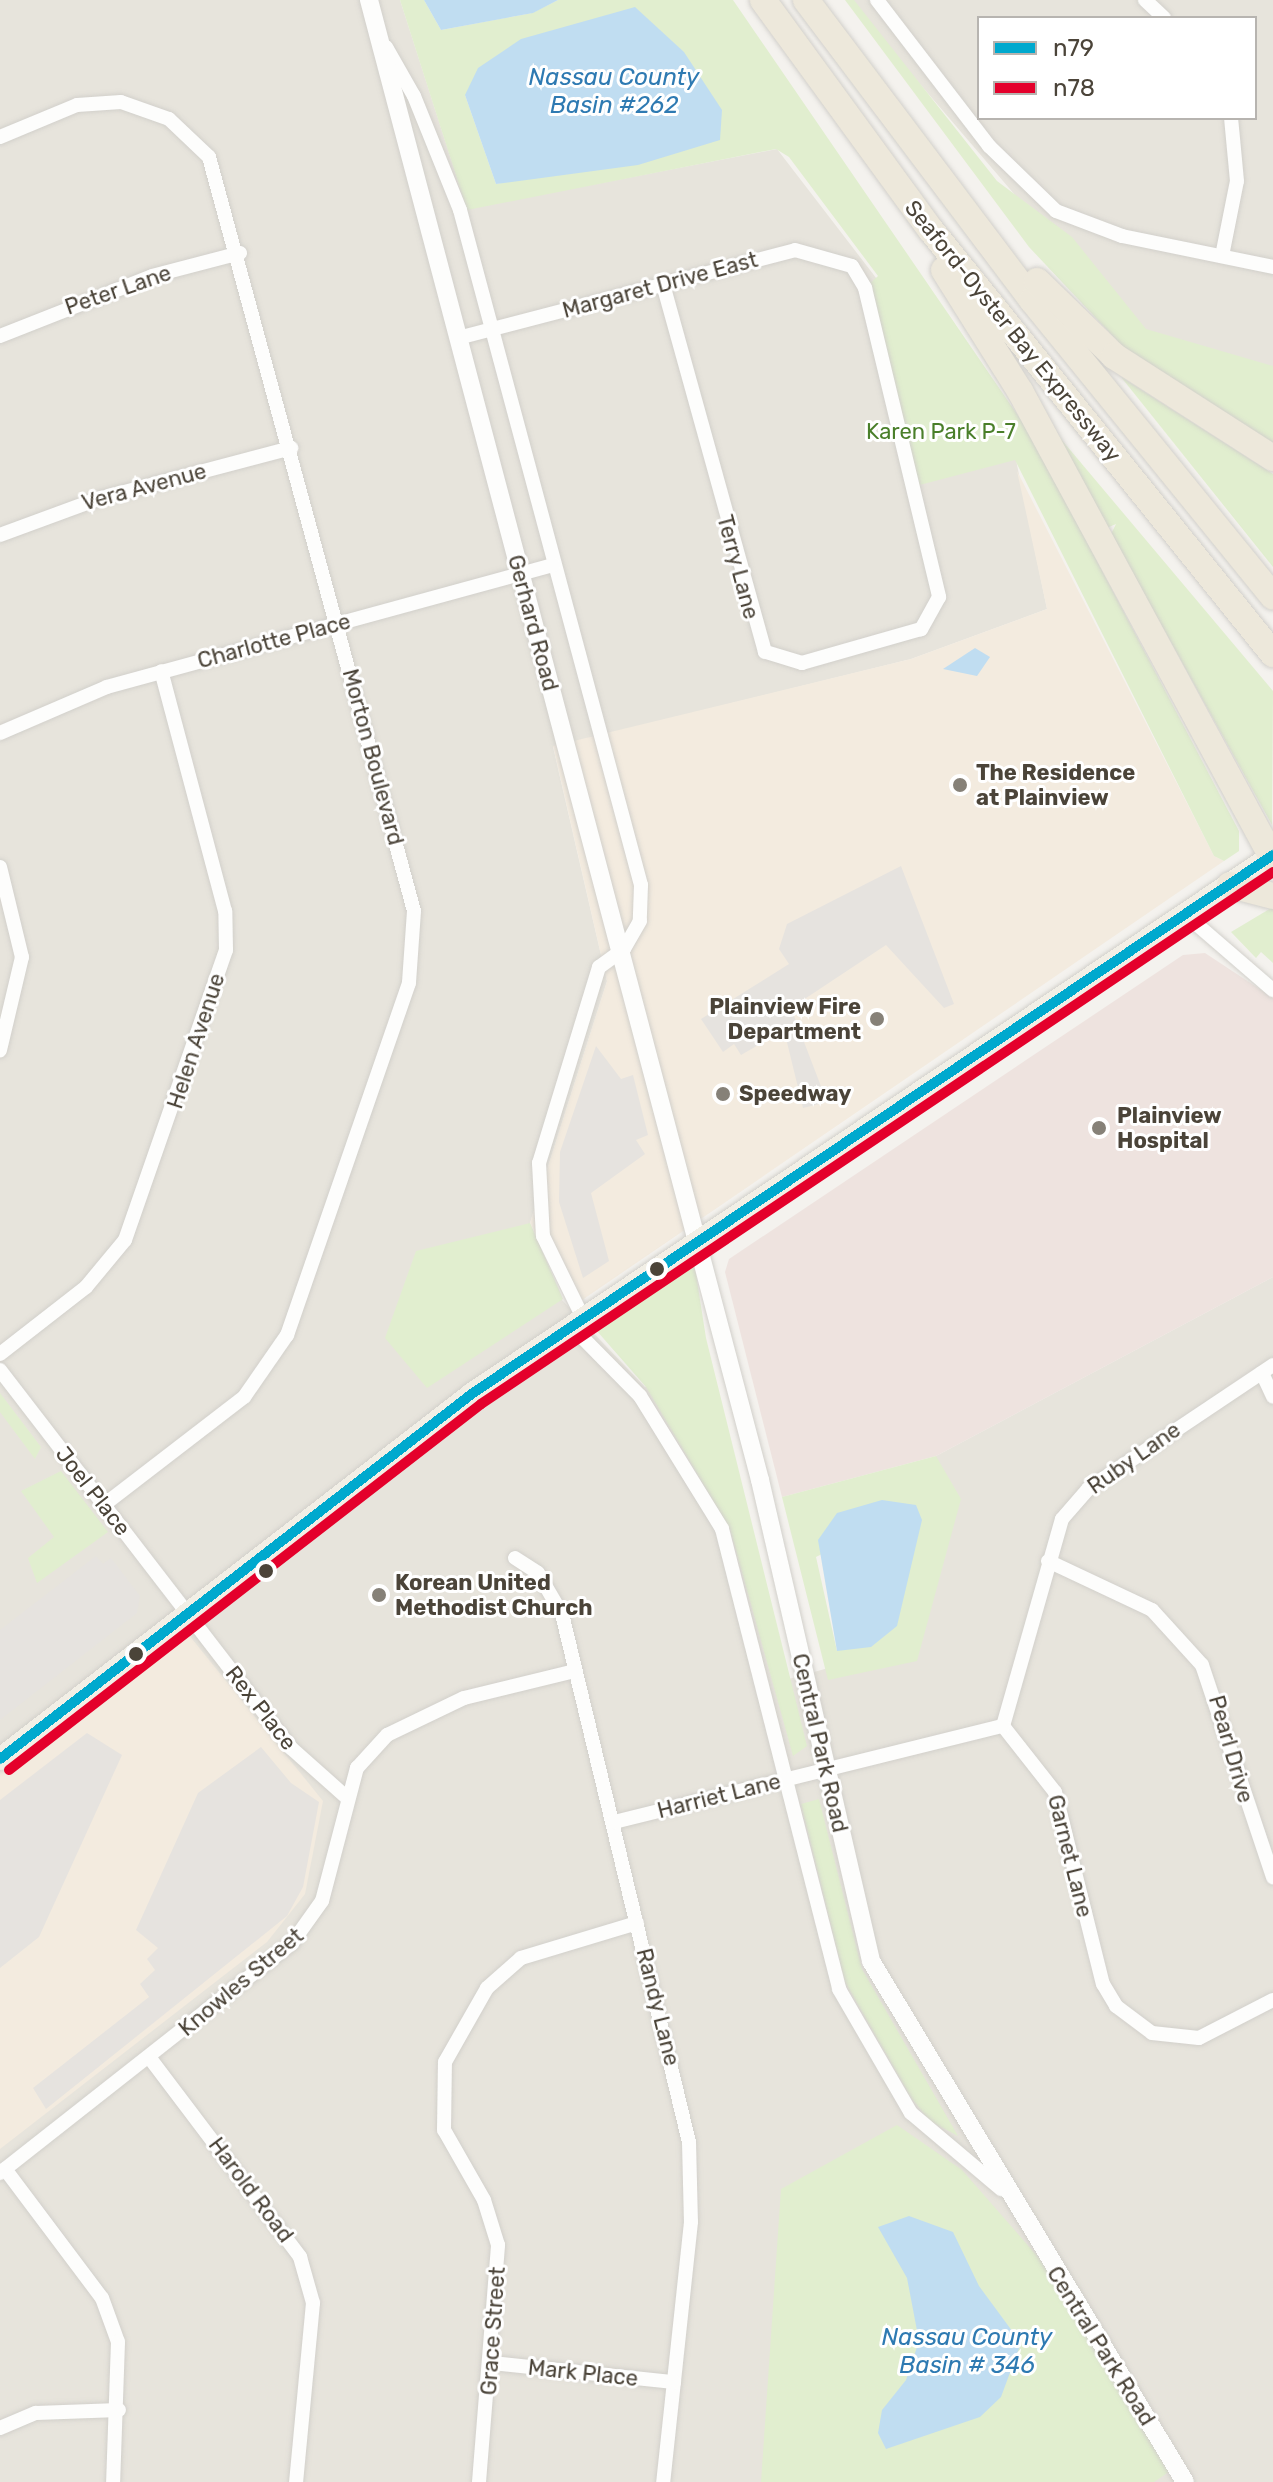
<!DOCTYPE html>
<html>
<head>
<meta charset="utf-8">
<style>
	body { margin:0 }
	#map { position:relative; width:1273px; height:2482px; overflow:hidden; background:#f4f2ee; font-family:Rubik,sans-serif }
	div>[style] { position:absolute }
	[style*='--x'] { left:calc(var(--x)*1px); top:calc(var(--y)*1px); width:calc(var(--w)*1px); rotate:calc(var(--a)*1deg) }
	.residential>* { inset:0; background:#e7e4dc }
	.commercial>* { inset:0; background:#f3ebdf }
	.medical>* { inset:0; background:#eee3df }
	.green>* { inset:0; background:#e1eecf }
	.parking>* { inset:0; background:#e6e3df }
	.water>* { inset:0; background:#c0ddf1 }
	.roads { filter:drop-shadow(0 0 2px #d2d0cb) drop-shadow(0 0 2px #d2d0cb) }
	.minor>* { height:14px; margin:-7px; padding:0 7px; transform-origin:7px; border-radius:7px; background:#fdfdfc }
	.tertiary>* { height:18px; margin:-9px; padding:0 9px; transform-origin:9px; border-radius:9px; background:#fdfdfc }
	.primary>* { height:22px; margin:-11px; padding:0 11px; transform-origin:11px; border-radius:11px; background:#f2efe6 }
	.motorway>* { height:26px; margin:-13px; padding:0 13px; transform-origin:13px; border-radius:13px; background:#ede8db }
	.bus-1>* { height:10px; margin:-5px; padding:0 5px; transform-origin:5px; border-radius:5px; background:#00a9ce }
	.bus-2>* { height:10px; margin:-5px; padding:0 5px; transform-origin:5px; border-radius:5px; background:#e4002b }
	.dots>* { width:22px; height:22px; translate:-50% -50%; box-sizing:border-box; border:4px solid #fff; border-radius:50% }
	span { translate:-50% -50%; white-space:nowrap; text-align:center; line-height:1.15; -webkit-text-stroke:6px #fff; paint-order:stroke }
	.street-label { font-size:22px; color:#4b4439 }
	.park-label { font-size:22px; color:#4a7f2a }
	.poi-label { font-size:22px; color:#4b4439; font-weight:700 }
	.left { translate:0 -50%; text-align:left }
	.right { translate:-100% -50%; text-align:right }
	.water-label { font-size:24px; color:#2e7ab2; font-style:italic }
	.legend { position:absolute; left:977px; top:16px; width:280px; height:104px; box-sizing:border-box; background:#fff; border:2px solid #b7b4b0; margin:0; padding:10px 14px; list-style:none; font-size:24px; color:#4b4439 }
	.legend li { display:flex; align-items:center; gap:16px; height:40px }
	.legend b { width:40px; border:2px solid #b7b4b0 }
</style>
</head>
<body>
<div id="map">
	<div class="residential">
		<div style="clip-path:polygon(0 0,400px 0,467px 209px,777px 149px,1016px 460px,1047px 609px,911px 659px,553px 747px,607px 981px,530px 1223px,562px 1300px,645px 1387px,687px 1353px,778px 1682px,911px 1645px,936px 1456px,1273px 1277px,1273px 2482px,0 2482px)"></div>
		<div style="clip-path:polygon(evenodd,848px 0,1273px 0,1273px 395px,1135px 335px,848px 0,979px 18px,1255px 18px,1255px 118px,979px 118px,979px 18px)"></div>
	</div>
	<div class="commercial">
		<div style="clip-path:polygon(1017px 471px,1214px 856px,1224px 861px,572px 1307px,530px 1223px,607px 981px,553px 746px,911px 659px,1047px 609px)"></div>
		<div style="clip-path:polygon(180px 1624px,323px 1801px,305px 1894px,267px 1942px,0 2149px,0 1765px)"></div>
	</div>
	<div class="medical">
		<div style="clip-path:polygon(1205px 953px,1273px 998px,1273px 1277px,936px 1456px,782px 1497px,725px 1272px,729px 1259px,1183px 955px)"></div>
	</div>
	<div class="green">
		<div style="clip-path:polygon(evenodd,400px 0,424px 0,441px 30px,532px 13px,558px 0,733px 0,1028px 430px,1239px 831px,1239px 851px,1224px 861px,1214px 856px,1015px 460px,912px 487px,865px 288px,878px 276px,789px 157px,776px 149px,467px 210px,400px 0,465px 95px,566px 170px,496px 184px,465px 95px)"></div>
		<div style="clip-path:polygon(845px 0,854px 0,997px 181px,1072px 237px,1146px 329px,1273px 366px,1273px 448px,1126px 350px,1029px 247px)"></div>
		<div style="clip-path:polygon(1121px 377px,1273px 474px,1273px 567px)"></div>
		<div style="clip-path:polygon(1050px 426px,1273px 691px,1272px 825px,1111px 534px,1116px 524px,1102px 530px)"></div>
		<div style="clip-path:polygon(1273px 907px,1273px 963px,1261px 952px,1256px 958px,1231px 932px)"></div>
		<div style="clip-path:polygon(530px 1223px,563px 1299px,427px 1388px,385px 1338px,416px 1251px)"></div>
		<div style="clip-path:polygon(693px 1255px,706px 1338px,807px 1746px,793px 1756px,730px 1529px,646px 1387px,589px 1322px)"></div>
		<div style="clip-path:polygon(0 1393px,41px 1447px,35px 1459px,0 1412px)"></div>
		<div style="clip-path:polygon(evenodd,936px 1456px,961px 1499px,917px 1661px,828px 1680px,782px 1497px,936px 1456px,916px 1506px,918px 1537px,837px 1651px,816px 1557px,916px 1506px)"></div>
		<div style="clip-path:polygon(61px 1471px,108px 1532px,37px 1583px,28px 1558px,54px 1537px,21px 1491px)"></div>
		<div style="clip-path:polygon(819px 1799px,862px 1969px,958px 2136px,930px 2121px,912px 2099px,845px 1982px,801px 1804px)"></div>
		<div style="clip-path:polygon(897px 2125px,962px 2170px,1039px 2258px,1173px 2469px,1154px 2482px,761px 2482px,781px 2189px)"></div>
	</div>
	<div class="parking">
		<div style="clip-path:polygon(901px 866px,954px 1004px,944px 1008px,886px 945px,791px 1008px,827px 1102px,803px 1108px,784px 1030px,741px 1055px,734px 1044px,723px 1052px,701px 1019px,789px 964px,779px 949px,787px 924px)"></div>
		<div style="clip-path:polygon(596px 1046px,621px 1079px,633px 1075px,648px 1135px,636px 1140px,645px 1154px,591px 1193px,609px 1261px,583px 1278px,559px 1202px,560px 1152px)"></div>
		<div style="clip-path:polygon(96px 1556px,103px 1564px,111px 1558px,140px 1596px,137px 1613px,0 1720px,0 1630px)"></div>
		<div style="clip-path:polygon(87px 1733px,122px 1755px,39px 1937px,0 1968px,0 1800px)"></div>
		<div style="clip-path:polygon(261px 1747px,291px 1783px,319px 1802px,303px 1887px,287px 1916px,46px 2109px,33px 2088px,149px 1997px,140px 1984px,155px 1970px,147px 1959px,158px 1948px,136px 1930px,198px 1793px)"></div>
	</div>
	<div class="water">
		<div style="clip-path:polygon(424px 0,558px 0,533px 13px,441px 30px)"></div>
		<div style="clip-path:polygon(635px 7px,684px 52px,722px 110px,720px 140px,638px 165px,496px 184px,465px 95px,478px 68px,521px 39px)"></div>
		<div style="clip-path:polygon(975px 648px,990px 657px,977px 676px,943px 669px)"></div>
		<div style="clip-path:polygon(882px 1500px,916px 1505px,922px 1520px,897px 1626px,871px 1647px,837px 1651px,818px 1540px,837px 1513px)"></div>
		<div style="clip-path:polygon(909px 2216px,953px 2232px,979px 2286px,1021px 2343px,1001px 2397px,980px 2417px,886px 2449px,878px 2433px,882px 2410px,906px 2380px,919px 2341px,907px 2278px,878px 2227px)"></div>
	</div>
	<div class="roads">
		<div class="minor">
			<div style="--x:877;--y:0;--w:184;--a:52.5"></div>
			<div style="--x:989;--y:146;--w:93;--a:44.1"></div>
			<div style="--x:1056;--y:211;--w:71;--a:20.7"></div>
			<div style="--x:1122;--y:236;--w:154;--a:11.6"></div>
			<div style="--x:1145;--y:0;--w:26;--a:43"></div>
			<div style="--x:386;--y:47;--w:56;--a:60.3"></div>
			<div style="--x:414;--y:96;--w:123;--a:68"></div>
			<div style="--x:460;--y:210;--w:699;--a:74.99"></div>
			<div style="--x:641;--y:885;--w:36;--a:92"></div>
			<div style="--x:640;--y:921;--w:32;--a:120"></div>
			<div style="--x:624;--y:949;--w:31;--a:144"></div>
			<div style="--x:599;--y:967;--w:205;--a:107"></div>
			<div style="--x:539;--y:1163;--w:73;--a:86.9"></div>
			<div style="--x:543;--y:1236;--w:91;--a:64"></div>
			<div style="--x:0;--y:137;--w:83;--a:-22.6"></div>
			<div style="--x:77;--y:105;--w:44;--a:-3.9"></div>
			<div style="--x:121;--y:102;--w:51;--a:19.5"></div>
			<div style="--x:169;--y:119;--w:55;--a:43.5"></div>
			<div style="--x:209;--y:157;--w:781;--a:74.79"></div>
			<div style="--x:414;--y:911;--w:72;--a:94"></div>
			<div style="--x:409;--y:983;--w:373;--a:109.1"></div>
			<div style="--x:287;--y:1335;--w:75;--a:124.7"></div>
			<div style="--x:244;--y:1397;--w:177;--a:142.4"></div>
			<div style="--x:1222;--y:256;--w:76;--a:-78.7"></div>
			<div style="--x:1237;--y:181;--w:63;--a:-95.4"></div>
			<div style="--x:0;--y:336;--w:163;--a:-21.5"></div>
			<div style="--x:152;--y:276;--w:91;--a:-14.6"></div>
			<div style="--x:458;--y:338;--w:348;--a:-14.6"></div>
			<div style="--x:795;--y:250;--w:59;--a:15.7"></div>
			<div style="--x:852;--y:266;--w:26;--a:59"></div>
			<div style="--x:865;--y:288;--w:318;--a:76.5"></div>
			<div style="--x:939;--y:597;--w:37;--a:119"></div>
			<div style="--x:921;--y:629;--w:124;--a:164.1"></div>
			<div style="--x:802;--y:663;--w:39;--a:-163"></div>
			<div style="--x:765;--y:652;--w:381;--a:-105.5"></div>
			<div style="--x:0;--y:535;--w:104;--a:-20.2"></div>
			<div style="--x:98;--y:499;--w:200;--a:-14.8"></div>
			<div style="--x:0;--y:733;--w:116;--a:-23.3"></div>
			<div style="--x:107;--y:687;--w:463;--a:-15.3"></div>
			<div style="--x:0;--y:867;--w:93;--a:76.3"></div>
			<div style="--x:22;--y:957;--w:96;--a:103.3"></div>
			<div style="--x:1186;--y:915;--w:115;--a:40.8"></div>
			<div style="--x:571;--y:1326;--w:98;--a:45.4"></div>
			<div style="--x:640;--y:1396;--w:156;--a:58.3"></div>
			<div style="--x:722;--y:1529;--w:475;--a:75.7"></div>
			<div style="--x:839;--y:1989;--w:143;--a:59.9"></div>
			<div style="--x:911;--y:2113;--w:118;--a:40.2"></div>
			<div style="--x:0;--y:1354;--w:109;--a:-37.9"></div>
			<div style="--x:86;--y:1287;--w:61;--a:-50.3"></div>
			<div style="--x:125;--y:1240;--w:307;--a:-70.8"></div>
			<div style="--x:226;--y:950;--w:39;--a:-91"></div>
			<div style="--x:225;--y:911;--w:248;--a:-104.9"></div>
			<div style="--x:0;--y:1370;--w:477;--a:52.4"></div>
			<div style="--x:291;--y:1748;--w:72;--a:41.6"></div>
			<div style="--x:1262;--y:1373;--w:26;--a:65"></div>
			<div style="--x:515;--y:1558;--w:27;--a:33"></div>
			<div style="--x:538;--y:1573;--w:48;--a:59.7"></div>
			<div style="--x:562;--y:1614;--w:543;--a:76.48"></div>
			<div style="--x:689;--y:2142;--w:80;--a:88.6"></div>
			<div style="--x:691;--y:2222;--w:262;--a:96.1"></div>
			<div style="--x:1048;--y:1561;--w:115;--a:25.2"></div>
			<div style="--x:1152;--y:1610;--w:74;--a:47.7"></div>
			<div style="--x:1202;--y:1665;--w:224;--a:71.5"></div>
			<div style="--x:1003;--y:1726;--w:84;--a:51.8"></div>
			<div style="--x:1055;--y:1792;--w:198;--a:76"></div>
			<div style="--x:1103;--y:1984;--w:26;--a:59"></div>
			<div style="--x:1116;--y:2006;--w:45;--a:36.9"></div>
			<div style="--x:1152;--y:2033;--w:47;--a:6.1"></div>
			<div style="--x:1199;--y:2038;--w:83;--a:-27.2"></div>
			<div style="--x:1003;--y:1726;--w:215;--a:-74.1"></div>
			<div style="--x:1062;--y:1519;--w:40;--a:-49"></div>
			<div style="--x:1088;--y:1489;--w:223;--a:-33.8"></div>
			<div style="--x:614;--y:1822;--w:401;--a:-13.9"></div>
			<div style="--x:149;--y:2057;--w:251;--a:52.9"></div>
			<div style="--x:300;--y:2257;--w:48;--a:74.2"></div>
			<div style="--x:313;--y:2303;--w:180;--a:95.4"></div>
			<div style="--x:5;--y:2169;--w:161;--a:53.1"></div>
			<div style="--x:102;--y:2298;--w:47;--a:70"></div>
			<div style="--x:118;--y:2342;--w:140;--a:92"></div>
			<div style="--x:0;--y:2173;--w:372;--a:-38.2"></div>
			<div style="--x:292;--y:1943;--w:52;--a:-54.5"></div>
			<div style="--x:322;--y:1901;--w:138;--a:-75.3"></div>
			<div style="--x:357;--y:1768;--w:45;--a:-47.7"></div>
			<div style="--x:387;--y:1735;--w:85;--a:-25.7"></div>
			<div style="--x:464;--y:1698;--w:114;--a:-13.7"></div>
			<div style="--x:492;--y:2363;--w:183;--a:6"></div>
			<div style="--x:0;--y:2428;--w:39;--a:-23"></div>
			<div style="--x:36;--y:2413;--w:83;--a:-2.1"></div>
			<div style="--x:479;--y:2482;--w:238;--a:-85.4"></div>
			<div style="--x:498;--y:2245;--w:47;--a:-107.3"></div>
			<div style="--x:484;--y:2200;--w:81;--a:-119.7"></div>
			<div style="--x:444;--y:2130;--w:68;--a:-89.2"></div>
			<div style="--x:445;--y:2062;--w:85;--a:-60.4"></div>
			<div style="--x:487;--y:1988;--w:45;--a:-41.4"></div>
			<div style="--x:521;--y:1958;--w:121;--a:-16.8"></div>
		</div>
		<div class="tertiary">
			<div style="--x:369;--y:0;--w:1531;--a:75.2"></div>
			<div style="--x:760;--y:1480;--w:494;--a:77"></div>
			<div style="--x:871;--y:1961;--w:608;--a:58.92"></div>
		</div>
		<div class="primary">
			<div style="--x:0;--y:1759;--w:598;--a:-37.73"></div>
			<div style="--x:473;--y:1393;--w:964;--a:-33.92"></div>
		</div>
		<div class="motorway">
			<div style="--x:763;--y:0;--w:285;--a:53.9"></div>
			<div style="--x:931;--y:230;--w:545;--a:51.11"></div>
			<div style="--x:806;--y:0;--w:376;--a:53"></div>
			<div style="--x:1032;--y:300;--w:382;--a:50.9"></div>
			<div style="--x:944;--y:270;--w:143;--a:57.9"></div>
			<div style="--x:1020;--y:391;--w:532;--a:61.6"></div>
			<div style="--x:1037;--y:281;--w:107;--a:44.2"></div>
			<div style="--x:1114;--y:356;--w:189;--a:32.7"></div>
			<div style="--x:1230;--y:885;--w:44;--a:14.3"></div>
		</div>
	</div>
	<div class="bus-1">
		<div style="--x:0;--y:1759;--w:598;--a:-37.73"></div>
		<div style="--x:473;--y:1393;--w:964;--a:-33.92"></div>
	</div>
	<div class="bus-2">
		<div style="--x:9;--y:1770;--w:597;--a:-37.79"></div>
		<div style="--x:481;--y:1404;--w:954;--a:-33.89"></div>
	</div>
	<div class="dots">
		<div style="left:960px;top:785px;background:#868178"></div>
		<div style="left:877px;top:1019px;background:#868178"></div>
		<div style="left:723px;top:1094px;background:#868178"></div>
		<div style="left:1099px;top:1128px;background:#868178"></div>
		<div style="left:657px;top:1269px;background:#4b4439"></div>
		<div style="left:266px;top:1571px;background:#4b4439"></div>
		<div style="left:379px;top:1595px;background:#868178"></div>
		<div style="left:136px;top:1654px;background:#4b4439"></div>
	</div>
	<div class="street-label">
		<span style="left:660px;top:285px;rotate:-15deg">Margaret Drive East</span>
		<span style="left:118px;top:290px;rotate:-19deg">Peter Lane</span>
		<span style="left:1013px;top:331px;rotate:51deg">Seaford-Oyster Bay Expressway</span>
		<span style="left:144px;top:487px;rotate:-15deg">Vera Avenue</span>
		<span style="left:738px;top:567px;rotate:75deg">Terry Lane</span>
		<span style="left:533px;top:623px;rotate:75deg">Gerhard Road</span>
		<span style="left:274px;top:641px;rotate:-15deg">Charlotte Place</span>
		<span style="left:373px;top:757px;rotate:75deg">Morton Boulevard</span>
		<span style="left:196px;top:1041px;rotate:-72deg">Helen Avenue</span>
		<span style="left:1134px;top:1458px;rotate:-35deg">Ruby Lane</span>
		<span style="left:93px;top:1491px;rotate:52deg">Joel Place</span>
		<span style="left:261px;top:1708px;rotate:52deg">Rex Place</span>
		<span style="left:820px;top:1743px;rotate:77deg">Central Park Road</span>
		<span style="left:1231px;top:1749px;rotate:74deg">Pearl Drive</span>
		<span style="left:719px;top:1796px;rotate:-14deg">Harriet Lane</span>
		<span style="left:1070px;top:1856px;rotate:76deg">Garnet Lane</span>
		<span style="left:241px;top:1982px;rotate:-40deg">Knowles Street</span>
		<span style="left:658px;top:2007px;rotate:76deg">Randy Lane</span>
		<span style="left:251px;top:2190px;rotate:53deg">Harold Road</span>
		<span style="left:493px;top:2331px;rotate:-86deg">Grace Street</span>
		<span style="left:1101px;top:2346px;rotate:58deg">Central Park Road</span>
		<span style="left:583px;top:2373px;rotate:6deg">Mark Place</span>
	</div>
	<div class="park-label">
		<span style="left:941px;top:432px">Karen Park P-7</span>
	</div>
	<div class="poi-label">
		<span class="left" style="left:976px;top:785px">The Residence<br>at Plainview</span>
		<span class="right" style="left:861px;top:1019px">Plainview Fire<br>Department</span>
		<span class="left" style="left:739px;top:1094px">Speedway</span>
		<span class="left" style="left:1117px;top:1128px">Plainview<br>Hospital</span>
		<span class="left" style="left:395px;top:1595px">Korean United<br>Methodist Church</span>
	</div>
	<div class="water-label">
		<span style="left:614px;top:92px">Nassau County<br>Basin #262</span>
		<span style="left:967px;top:2352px">Nassau County<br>Basin # 346</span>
	</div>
	<ul class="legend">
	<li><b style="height:10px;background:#00a9ce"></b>n79</li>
	<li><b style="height:10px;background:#e4002b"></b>n78</li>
	</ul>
</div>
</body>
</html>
